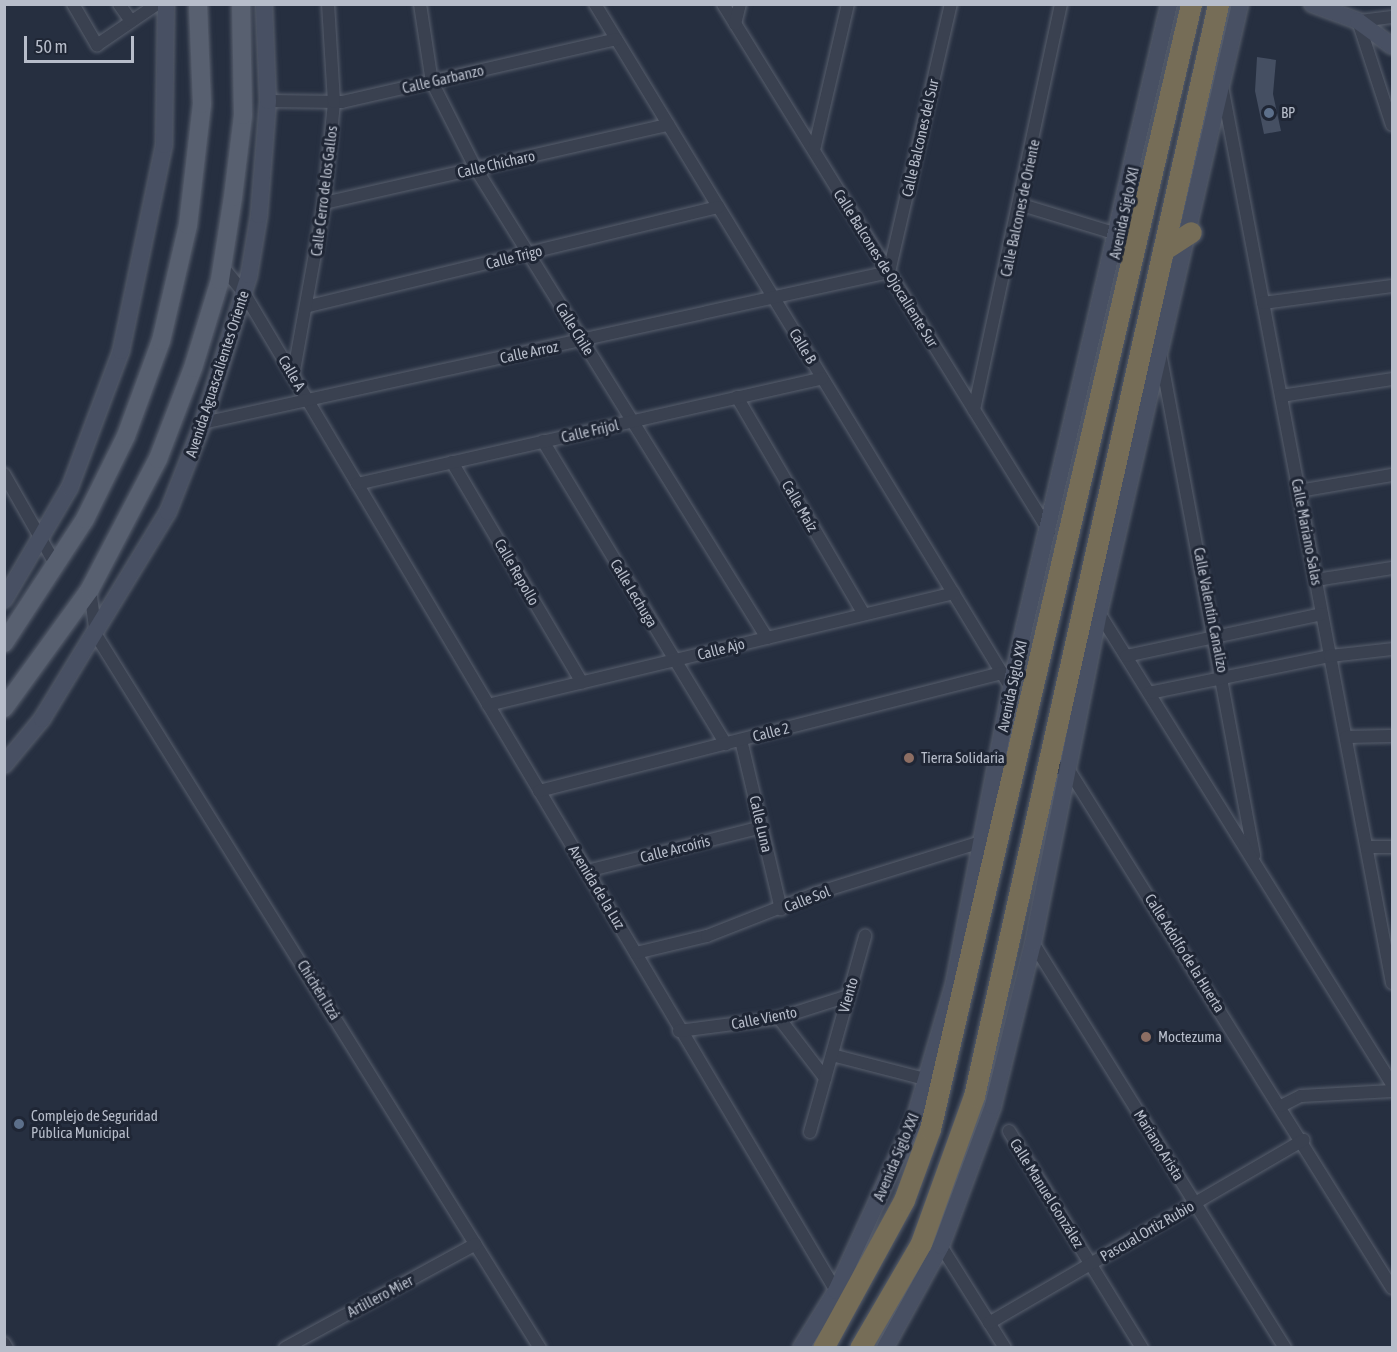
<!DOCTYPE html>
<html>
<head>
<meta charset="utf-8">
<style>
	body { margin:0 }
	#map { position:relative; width:1397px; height:1352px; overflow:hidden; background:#262f40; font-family:"Asap Condensed",sans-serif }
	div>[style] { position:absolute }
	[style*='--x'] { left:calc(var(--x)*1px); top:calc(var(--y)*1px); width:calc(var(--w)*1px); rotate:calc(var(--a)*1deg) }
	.building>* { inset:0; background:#454f62 }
	.roads { filter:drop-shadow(0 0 2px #585f6d) drop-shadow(0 0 2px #585f6d) }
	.street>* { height:12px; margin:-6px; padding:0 6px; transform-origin:6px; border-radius:6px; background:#3a4150 }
	.secondary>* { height:16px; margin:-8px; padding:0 8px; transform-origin:8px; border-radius:8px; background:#485063 }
	.primary>* { height:18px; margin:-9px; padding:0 9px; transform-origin:9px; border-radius:9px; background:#586070 }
	.highway>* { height:21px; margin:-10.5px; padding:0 10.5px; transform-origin:10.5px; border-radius:10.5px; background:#766d57 }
	.dots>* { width:16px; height:16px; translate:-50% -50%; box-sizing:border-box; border:3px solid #1f2635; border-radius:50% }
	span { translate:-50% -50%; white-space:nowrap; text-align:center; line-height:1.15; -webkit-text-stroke:6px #1f2635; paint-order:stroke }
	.street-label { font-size:15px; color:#b7bdca }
	.poi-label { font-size:15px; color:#b7bdca }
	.left { translate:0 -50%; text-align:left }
	.frame { position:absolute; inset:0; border:6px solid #b7bdca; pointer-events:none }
	.scale { position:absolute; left:24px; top:36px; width:110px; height:27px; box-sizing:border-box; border:3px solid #b7bdca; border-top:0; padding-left:8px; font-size:18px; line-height:21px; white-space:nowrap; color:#b7bdca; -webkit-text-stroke:4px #1f2635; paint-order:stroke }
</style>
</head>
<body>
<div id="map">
	<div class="building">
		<div style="clip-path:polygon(1257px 57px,1276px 60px,1273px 94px,1281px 131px,1264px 134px,1255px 91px)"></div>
	</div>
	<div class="roads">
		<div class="street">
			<div style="--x:73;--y:4;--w:48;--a:59.7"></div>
			<div style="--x:97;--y:45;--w:73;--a:-34.3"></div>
			<div style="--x:119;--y:4;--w:21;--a:55"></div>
			<div style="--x:420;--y:4;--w:79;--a:81.3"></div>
			<div style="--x:432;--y:82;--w:97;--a:63.2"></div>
			<div style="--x:476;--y:169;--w:552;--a:58.18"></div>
			<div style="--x:595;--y:4;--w:801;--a:58.69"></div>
			<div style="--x:723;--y:4;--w:620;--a:58.26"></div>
			<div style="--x:1392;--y:17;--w:34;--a:173"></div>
			<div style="--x:1358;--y:21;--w:109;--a:71.9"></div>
			<div style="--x:735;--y:24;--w:21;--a:-76"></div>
			<div style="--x:1223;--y:91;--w:908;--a:79.27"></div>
			<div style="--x:268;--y:101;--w:74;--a:0.8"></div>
			<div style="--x:342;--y:102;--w:281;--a:-12.9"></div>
			<div style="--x:814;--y:150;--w:150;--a:-76.9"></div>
			<div style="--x:324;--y:203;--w:353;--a:-12.8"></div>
			<div style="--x:1022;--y:205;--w:102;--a:17"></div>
			<div style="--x:222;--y:266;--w:35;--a:51"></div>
			<div style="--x:244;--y:293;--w:1160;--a:59.32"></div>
			<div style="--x:1263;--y:303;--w:130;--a:-7.5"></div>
			<div style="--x:309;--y:306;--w:421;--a:-13.6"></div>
			<div style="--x:1161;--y:358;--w:506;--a:79.4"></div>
			<div style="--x:293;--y:376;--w:176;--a:-79.8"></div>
			<div style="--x:324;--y:203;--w:101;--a:-84.3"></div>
			<div style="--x:334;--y:102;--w:98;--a:-93.5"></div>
			<div style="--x:1281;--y:396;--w:112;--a:-8.7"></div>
			<div style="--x:737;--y:397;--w:251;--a:59.7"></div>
			<div style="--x:974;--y:410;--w:415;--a:-77.9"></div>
			<div style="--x:203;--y:423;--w:702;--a:-12.41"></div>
			<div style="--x:889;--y:272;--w:275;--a:-77"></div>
			<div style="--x:543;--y:441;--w:354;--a:58.9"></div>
			<div style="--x:452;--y:462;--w:256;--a:59.5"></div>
			<div style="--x:4;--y:474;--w:105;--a:60.3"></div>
			<div style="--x:357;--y:484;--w:477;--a:-12.8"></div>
			<div style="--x:1299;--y:491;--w:94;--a:-9.8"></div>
			<div style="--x:1316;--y:580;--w:77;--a:-9"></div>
			<div style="--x:90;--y:589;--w:46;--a:82.6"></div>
			<div style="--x:96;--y:635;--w:840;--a:58.09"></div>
			<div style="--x:1099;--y:613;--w:555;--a:58.12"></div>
			<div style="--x:1126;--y:656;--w:200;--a:-12.1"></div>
			<div style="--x:1149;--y:693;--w:185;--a:-11.6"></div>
			<div style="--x:1330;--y:656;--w:62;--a:-6.4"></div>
			<div style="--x:488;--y:705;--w:479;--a:-13.5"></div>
			<div style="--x:1346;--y:737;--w:46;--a:-1.2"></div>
			<div style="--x:741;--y:740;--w:174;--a:76.7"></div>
			<div style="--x:1052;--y:765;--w:19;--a:21"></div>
			<div style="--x:1070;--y:772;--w:608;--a:58.03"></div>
			<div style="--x:539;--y:791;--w:478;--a:-14.3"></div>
			<div style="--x:1367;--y:847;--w:25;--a:0"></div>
			<div style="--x:587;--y:871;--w:180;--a:-14.1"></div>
			<div style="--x:1033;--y:943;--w:477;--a:58.1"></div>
			<div style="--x:636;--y:953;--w:73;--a:-13.5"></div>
			<div style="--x:707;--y:936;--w:118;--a:-21.4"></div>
			<div style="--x:817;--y:893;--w:169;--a:-17.3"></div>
			<div style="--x:779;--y:1018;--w:76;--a:52.5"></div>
			<div style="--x:679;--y:1031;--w:101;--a:-7.4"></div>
			<div style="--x:779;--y:1018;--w:72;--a:-17.7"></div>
			<div style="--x:832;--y:1055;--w:96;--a:14.5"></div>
			<div style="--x:1281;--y:1106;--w:22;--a:-27"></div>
			<div style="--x:1301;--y:1096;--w:91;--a:-3.1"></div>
			<div style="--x:1009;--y:1131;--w:255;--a:58.5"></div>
			<div style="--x:810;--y:1132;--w:204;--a:-74.3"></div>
			<div style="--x:941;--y:1246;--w:120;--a:57.9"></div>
			<div style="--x:989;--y:1323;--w:364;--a:-30.2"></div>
			<div style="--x:4;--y:1343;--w:6;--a:59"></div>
			<div style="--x:285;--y:1348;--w:217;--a:-28.6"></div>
		</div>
		<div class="secondary">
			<div style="--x:1312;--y:4;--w:49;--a:20.3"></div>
			<div style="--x:1358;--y:21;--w:42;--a:36.3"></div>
			<div style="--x:4;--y:600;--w:131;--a:-59.7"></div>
			<div style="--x:70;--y:487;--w:145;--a:-69.4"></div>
			<div style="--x:121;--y:351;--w:210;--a:-78.2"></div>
			<div style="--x:164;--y:145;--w:141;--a:-89.2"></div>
			<div style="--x:4;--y:765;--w:60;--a:-50.4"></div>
			<div style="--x:42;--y:719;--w:242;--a:-58.7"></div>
			<div style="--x:168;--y:512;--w:96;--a:-68.5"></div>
			<div style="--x:203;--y:423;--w:155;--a:-72.7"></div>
			<div style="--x:249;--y:275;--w:61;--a:-80.5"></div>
			<div style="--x:259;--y:215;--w:114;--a:-85.5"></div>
			<div style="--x:268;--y:101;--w:97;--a:-92.4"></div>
			<div style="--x:801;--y:1348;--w:67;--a:-58.4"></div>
			<div style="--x:836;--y:1291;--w:187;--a:-65.4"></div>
			<div style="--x:914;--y:1121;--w:144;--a:-73.8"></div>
			<div style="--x:954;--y:983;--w:313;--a:-79.1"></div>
			<div style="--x:1013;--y:676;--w:690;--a:-76.93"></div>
			<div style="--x:885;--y:1348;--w:116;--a:-61.2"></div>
			<div style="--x:941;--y:1246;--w:149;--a:-69.6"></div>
			<div style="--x:993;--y:1106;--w:168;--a:-76.2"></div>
			<div style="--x:1033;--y:943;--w:337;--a:-78.7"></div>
			<div style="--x:1099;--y:613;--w:625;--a:-76.96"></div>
		</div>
		<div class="primary">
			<div style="--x:4;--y:643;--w:148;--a:-56.8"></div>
			<div style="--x:85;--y:519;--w:93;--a:-63.7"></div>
			<div style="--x:126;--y:436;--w:101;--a:-69.8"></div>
			<div style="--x:161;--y:341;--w:119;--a:-76.9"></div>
			<div style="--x:188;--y:225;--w:122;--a:-83.4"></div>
			<div style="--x:202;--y:104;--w:100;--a:-92.3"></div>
			<div style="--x:4;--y:708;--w:147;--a:-54.1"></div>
			<div style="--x:90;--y:589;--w:147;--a:-62.4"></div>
			<div style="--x:158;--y:459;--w:97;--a:-69"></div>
			<div style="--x:193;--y:368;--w:92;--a:-72.9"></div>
			<div style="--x:220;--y:280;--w:84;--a:-81.1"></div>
			<div style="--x:233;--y:197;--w:83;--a:-83"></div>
			<div style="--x:243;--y:115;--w:111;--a:-91"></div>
		</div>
		<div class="highway">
			<div style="--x:1168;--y:247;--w:27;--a:-33"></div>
			<div style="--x:823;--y:1348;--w:169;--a:-61.3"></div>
			<div style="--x:904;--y:1200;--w:76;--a:-69.9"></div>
			<div style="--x:930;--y:1129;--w:1155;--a:-76.94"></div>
			<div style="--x:860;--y:1348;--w:121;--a:-59.8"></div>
			<div style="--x:921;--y:1243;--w:156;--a:-70.2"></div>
			<div style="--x:974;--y:1096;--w:1119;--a:-77.4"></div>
		</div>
	</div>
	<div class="dots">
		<div style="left:1269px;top:113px;background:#5c6f8a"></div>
		<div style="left:909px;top:758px;background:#8d6e63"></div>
		<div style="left:1146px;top:1037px;background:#8d6e63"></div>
		<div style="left:19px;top:1124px;background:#5c6f8a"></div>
	</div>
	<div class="street-label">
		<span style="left:443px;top:79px;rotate:-13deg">Calle Garbanzo</span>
		<span style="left:920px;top:138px;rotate:-77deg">Calle Balcones del Sur</span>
		<span style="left:496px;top:164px;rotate:-13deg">Calle Chícharo</span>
		<span style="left:324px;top:191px;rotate:-83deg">Calle Cerro de los Gallos</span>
		<span style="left:1020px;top:208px;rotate:-78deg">Calle Balcones de Oriente</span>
		<span style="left:1124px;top:213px;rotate:-78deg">Avenida Siglo XXI</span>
		<span style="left:514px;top:257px;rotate:-14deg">Calle Trigo</span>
		<span style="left:886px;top:268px;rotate:58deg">Calle Balcones de Ojocaliente Sur</span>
		<span style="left:575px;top:329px;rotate:58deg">Calle Chile</span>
		<span style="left:803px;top:346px;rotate:59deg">Calle B</span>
		<span style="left:529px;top:352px;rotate:-12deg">Calle Arroz</span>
		<span style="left:292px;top:373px;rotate:59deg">Calle A</span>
		<span style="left:217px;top:374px;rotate:-72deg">Avenida Aguascalientes Oriente</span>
		<span style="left:590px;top:431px;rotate:-13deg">Calle Frijol</span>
		<span style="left:800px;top:506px;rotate:60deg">Calle Maíz</span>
		<span style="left:1307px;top:532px;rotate:79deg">Calle Mariano Salas</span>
		<span style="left:517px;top:572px;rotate:60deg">Calle Repollo</span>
		<span style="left:634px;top:593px;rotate:59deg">Calle Lechuga</span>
		<span style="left:1211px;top:610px;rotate:79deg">Calle Valentín Canalizo</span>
		<span style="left:721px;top:649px;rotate:-14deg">Calle Ajo</span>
		<span style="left:1012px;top:686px;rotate:-78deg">Avenida Siglo XXI</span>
		<span style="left:771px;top:732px;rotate:-14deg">Calle 2</span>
		<span style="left:761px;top:824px;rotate:77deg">Calle Luna</span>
		<span style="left:675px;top:849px;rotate:-14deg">Calle Arcoíris</span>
		<span style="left:597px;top:887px;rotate:59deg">Avenida de la Luz</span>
		<span style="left:807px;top:899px;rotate:-21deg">Calle Sol</span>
		<span style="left:1185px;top:953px;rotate:58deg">Calle Adolfo de la Huerta</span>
		<span style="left:319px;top:990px;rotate:58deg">Chichén Itzá</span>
		<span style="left:848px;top:995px;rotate:-74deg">Viento</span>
		<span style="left:764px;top:1018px;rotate:-11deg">Calle Viento</span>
		<span style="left:1159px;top:1145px;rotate:58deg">Mariano Arista</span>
		<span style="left:896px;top:1157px;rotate:-67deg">Avenida Siglo XXI</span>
		<span style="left:1047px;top:1193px;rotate:58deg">Calle Manuel González</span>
		<span style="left:1147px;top:1231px;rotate:-30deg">Pascual Ortiz Rubio</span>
		<span style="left:380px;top:1296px;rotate:-28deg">Artillero Mier</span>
	</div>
	<div class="poi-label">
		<span class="left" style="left:1281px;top:113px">BP</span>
		<span class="left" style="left:921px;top:758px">Tierra Solidaria</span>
		<span class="left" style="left:1158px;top:1037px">Moctezuma</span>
		<span class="left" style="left:31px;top:1124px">Complejo de Seguridad<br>Pública Municipal</span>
	</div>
	<div class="frame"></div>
	<div class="scale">50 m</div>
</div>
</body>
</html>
